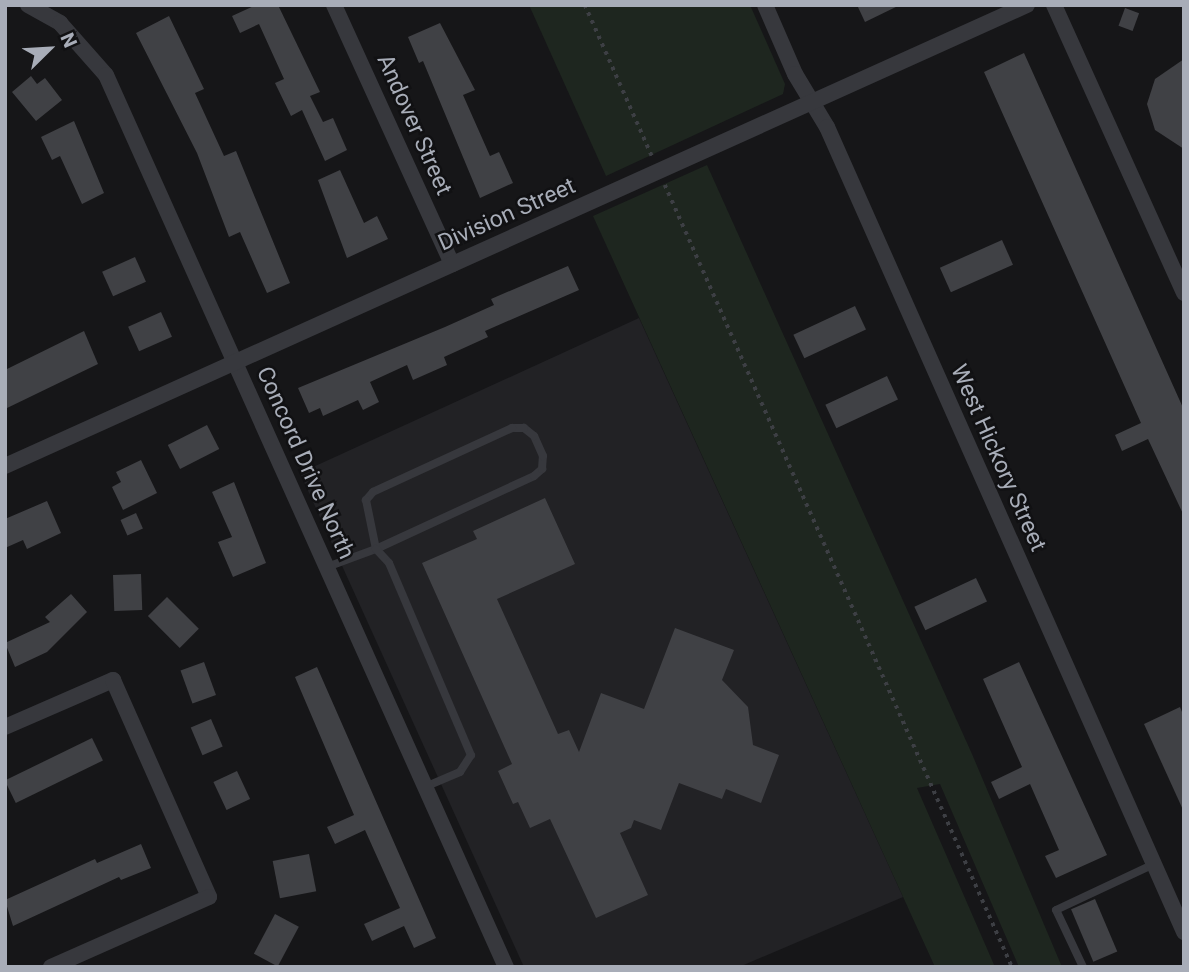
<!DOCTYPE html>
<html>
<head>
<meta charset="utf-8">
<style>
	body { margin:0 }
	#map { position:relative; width:1189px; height:972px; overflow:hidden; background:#161618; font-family:Roboto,sans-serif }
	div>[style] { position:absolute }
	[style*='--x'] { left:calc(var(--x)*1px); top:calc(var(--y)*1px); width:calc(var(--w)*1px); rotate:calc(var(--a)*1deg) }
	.built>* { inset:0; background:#222225 }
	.green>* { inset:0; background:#1e261f }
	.building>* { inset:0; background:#404145; transform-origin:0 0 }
	.path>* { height:3.5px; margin-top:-1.75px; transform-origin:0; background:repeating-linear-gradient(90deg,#3d3f44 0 3.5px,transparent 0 8.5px) }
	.lane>* { height:8px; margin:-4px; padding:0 4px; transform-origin:4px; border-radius:4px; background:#37383d }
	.street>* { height:16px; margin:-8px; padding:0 8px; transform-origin:8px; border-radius:8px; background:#37383d }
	span { translate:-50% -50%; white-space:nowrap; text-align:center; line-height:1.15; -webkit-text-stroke:5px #111113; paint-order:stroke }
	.street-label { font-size:23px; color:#a8adb8 }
	.frame { position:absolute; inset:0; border:7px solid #a8adb8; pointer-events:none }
	.north { position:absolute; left:14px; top:14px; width:70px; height:70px; -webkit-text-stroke:5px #111113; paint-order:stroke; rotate:66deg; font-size:19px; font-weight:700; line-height:28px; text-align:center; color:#a8adb8 }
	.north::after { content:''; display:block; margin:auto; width:24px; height:32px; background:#a8adb8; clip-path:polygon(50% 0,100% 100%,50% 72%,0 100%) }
</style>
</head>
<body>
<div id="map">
	<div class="built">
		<div style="clip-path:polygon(639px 318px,903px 897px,739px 967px,524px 967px,300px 473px)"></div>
	</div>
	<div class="green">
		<div style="clip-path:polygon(529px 5px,750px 5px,785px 84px,783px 94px,606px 176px)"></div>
		<div style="clip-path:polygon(707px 165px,972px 754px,1062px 967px,1019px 967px,940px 784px,917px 788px,995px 967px,935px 967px,593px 216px)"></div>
	</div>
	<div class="building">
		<div style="clip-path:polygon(256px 5px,278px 5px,320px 92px,310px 96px,323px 122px,333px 118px,347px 150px,325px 161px,302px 110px,291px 116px,275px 83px,284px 79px,259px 24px,240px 33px,232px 16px)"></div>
		<div style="clip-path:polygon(857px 5px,900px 5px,865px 22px)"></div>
		<div style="left:1125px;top:8px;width:15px;height:19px;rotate:20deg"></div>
		<div style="clip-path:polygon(169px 16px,204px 89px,195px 93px,224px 156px,236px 151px,290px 283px,267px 293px,240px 232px,229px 237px,197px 153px,136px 33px)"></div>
		<div style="clip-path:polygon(440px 23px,475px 90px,463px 95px,490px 156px,499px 152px,513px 183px,480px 198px,423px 61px,419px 63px,408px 37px)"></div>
		<div style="clip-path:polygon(1024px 53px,1184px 410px,1184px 516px,1148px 439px,1122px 451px,1115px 435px,1141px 423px,984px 72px)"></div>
		<div style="clip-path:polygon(1184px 59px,1184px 149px,1155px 130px,1147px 104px,1155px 79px)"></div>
		<div style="clip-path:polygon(31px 76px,37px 84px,45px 78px,62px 100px,36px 121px,12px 92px)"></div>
		<div style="clip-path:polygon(74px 121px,104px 193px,82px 204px,60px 156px,52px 160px,41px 137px)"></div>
		<div style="clip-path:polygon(340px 170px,364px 223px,377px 216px,388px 239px,347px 258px,318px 180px)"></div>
		<div style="left:1002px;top:240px;width:27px;height:68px;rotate:66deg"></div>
		<div style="left:135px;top:257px;width:27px;height:36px;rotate:66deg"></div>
		<div style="clip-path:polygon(568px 266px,579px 290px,485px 331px,488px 337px,444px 357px,447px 365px,413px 380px,407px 365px,370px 382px,379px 402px,363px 410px,358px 400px,323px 416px,320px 408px,309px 413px,298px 388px,445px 327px,494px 305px,491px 299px)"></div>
		<div style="left:855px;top:306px;width:26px;height:68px;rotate:65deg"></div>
		<div style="left:161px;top:312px;width:27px;height:36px;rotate:66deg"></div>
		<div style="clip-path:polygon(84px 331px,98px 364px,5px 409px,5px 370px)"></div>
		<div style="left:887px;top:376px;width:26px;height:68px;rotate:65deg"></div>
		<div style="left:207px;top:425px;width:27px;height:44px;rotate:63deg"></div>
		<div style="clip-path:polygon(141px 460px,157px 493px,123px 510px,112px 487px,121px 482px,116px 472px)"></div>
		<div style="clip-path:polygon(234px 482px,266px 563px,233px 577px,218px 542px,232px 537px,212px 492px)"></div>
		<div style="clip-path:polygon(545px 498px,575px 564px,497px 599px,558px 734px,569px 730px,579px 752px,601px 693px,644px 709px,675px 628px,734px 650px,722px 680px,748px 707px,753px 745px,779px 755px,761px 803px,726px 789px,722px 799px,679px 783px,661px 830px,634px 820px,631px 828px,620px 833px,648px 895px,596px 918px,550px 819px,530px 828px,518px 802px,513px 804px,498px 771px,512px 764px,422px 563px,477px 539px,473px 531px)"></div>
		<div style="clip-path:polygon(47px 501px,61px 533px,27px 549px,23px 540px,5px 548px,5px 519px)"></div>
		<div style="left:136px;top:513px;width:17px;height:17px;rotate:66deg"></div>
		<div style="left:141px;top:574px;width:36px;height:28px;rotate:88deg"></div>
		<div style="left:976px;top:578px;width:26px;height:68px;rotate:65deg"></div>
		<div style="clip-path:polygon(71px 594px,87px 612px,47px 652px,15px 667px,5px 643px,50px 622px,45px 617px)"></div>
		<div style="left:167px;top:597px;width:45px;height:27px;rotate:45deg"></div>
		<div style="left:204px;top:662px;width:35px;height:25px;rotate:70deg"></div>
		<div style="clip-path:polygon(1019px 662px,1107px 855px,1056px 878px,1045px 856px,1059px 850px,1030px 784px,999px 799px,991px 782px,1022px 767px,983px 679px)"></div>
		<div style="clip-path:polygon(317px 667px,436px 938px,414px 948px,404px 926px,372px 941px,364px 924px,400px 908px,365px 830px,335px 844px,327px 827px,354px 815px,295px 677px)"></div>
		<div style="clip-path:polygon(1180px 707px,1184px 717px,1184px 812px,1144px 724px)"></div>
		<div style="left:211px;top:719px;width:30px;height:22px;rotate:67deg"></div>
		<div style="left:92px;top:738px;width:25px;height:97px;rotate:64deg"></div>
		<div style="left:237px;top:771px;width:31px;height:26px;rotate:65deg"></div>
		<div style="clip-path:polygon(141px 844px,151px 868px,121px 880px,119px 877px,13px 926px,5px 900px,95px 859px,97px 863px)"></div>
		<div style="left:309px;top:854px;width:38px;height:37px;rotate:79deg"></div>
		<div style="left:1095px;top:899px;width:57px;height:26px;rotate:67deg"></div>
		<div style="left:275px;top:914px;width:27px;height:45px;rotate:28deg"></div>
	</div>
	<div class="path">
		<div style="--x:585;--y:5;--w:165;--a:66.1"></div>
		<div style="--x:665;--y:185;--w:856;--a:66.07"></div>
	</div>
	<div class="lane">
		<div style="--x:327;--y:567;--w:52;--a:-20.2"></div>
		<div style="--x:376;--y:549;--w:174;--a:-24.8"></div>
		<div style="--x:534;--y:476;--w:11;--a:-41"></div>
		<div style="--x:542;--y:469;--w:13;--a:-86"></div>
		<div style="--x:543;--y:456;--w:22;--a:-114"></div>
		<div style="--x:534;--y:436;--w:13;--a:-141"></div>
		<div style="--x:524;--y:428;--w:12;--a:180"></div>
		<div style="--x:512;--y:428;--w:153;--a:155.3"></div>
		<div style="--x:373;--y:492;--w:11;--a:131"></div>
		<div style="--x:366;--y:500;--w:50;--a:78.5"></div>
		<div style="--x:376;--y:549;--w:19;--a:47"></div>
		<div style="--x:389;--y:563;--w:209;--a:66.9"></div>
		<div style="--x:471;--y:755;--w:20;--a:123"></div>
		<div style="--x:460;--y:772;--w:38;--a:157"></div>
		<div style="--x:1083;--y:967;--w:63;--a:-115.3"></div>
		<div style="--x:1056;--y:910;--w:108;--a:-25.1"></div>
	</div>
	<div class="street">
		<div style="--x:28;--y:5;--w:37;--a:29"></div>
		<div style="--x:60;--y:23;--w:69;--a:48.5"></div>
		<div style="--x:106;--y:75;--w:978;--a:65.85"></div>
		<div style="--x:334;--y:5;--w:285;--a:65.5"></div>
		<div style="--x:765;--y:5;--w:75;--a:66.5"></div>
		<div style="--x:795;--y:74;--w:62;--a:58.9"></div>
		<div style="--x:827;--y:127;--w:881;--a:66.08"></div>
		<div style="--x:1054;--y:5;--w:316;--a:65.7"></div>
		<div style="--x:5;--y:466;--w:1121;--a:-24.28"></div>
		<div style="--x:5;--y:727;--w:118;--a:-23.5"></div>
		<div style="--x:113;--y:680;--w:237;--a:66.1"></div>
		<div style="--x:209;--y:897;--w:173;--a:156.1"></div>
	</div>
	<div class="street-label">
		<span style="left:414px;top:125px;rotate:66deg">Andover Street</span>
		<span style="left:507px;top:215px;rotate:-24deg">Division Street</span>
		<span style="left:998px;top:458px;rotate:66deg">West Hickory Street</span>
		<span style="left:305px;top:463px;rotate:66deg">Concord Drive North</span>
	</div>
	<div class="frame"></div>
	<div class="north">N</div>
</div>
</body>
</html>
